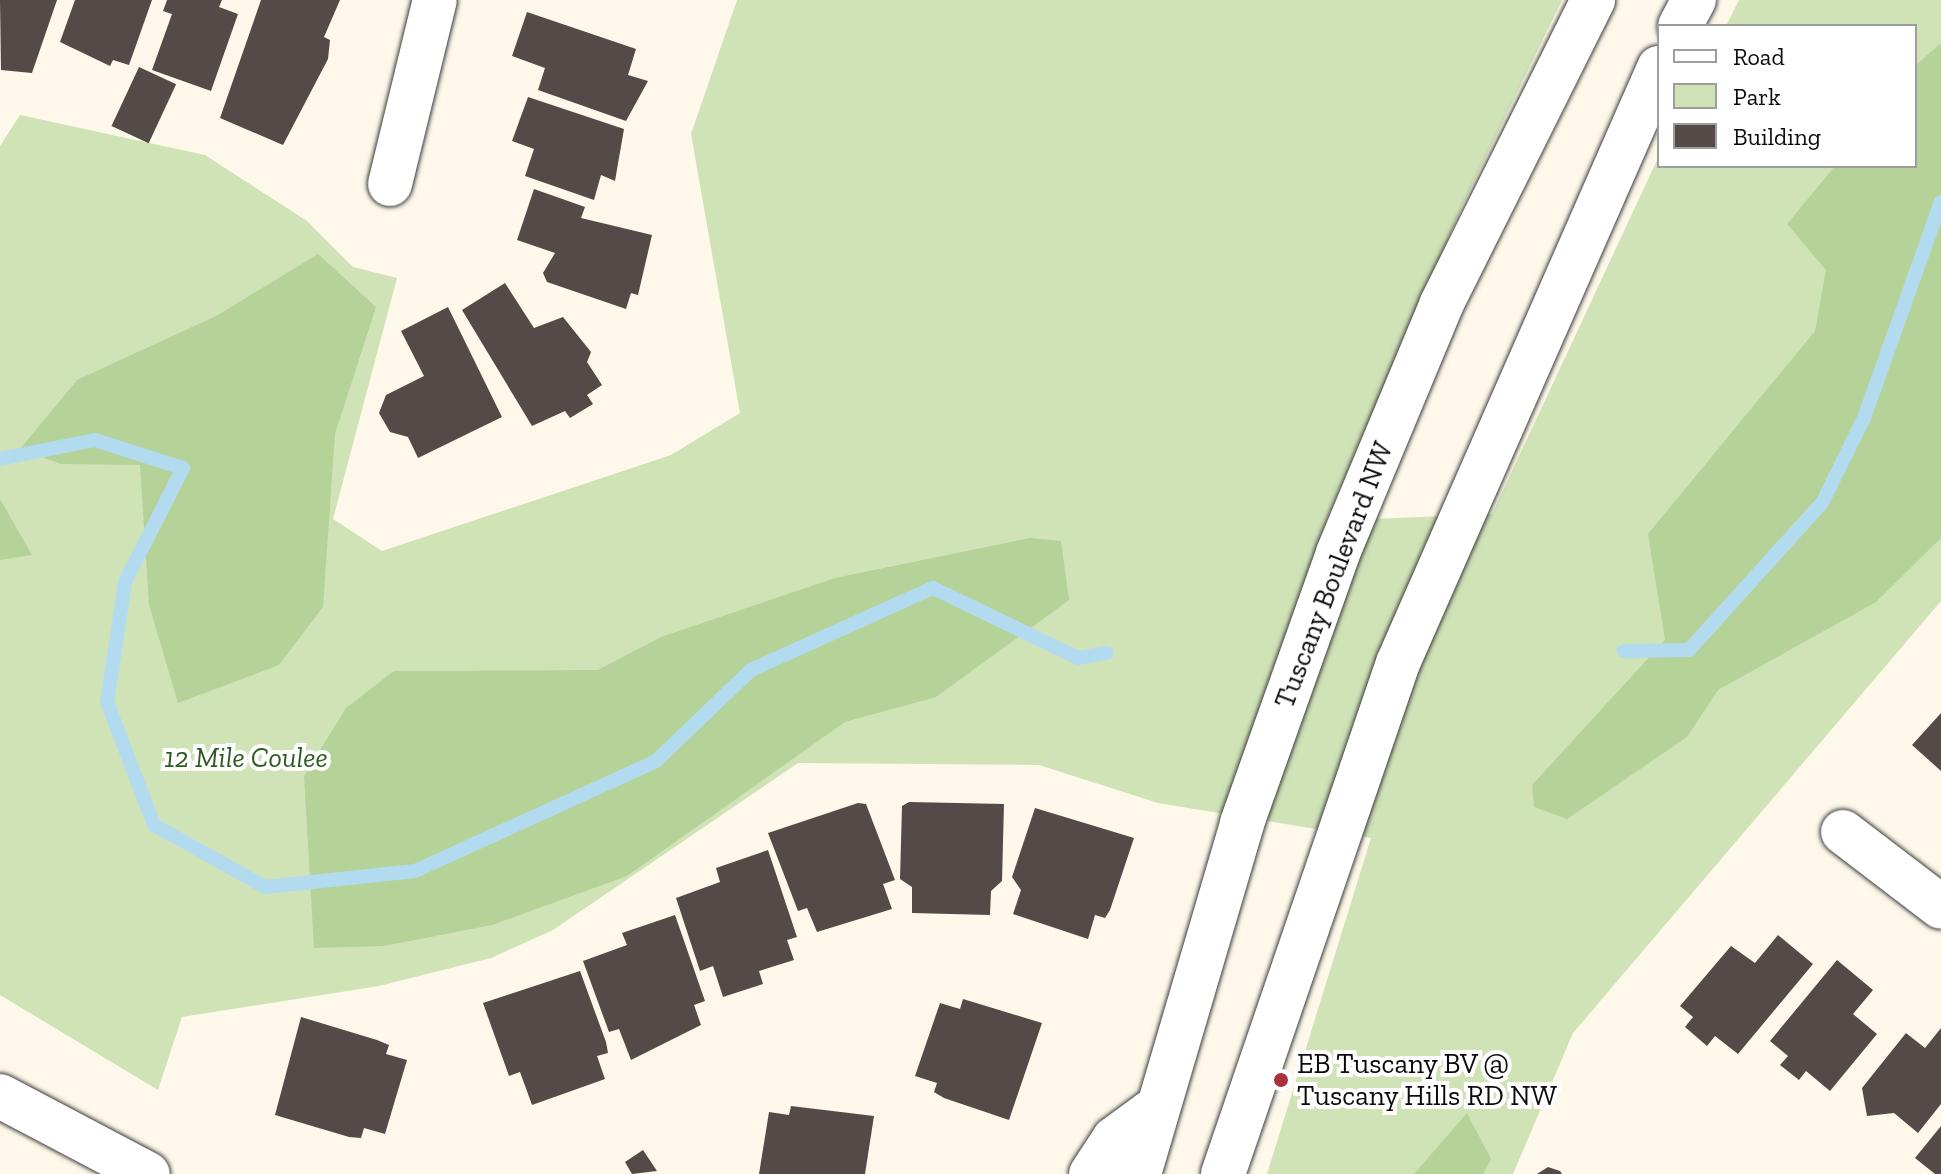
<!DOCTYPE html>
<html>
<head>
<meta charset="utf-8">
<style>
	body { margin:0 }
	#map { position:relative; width:1941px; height:1174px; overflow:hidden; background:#fdf8e9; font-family:"Zilla Slab",serif }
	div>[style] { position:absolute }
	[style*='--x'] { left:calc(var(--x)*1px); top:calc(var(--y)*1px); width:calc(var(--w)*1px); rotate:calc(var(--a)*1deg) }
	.green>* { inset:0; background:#d0e3b7 }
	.forest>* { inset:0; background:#b5d298 }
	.stream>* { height:14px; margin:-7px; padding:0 7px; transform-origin:7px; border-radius:7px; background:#b3dbef }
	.building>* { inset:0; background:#524b48; transform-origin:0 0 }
	.roads { filter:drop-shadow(0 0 2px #3d3d3d) drop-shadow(0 0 2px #3d3d3d) }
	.minor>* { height:44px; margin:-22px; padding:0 22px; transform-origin:22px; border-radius:22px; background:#fff }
	.dots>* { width:22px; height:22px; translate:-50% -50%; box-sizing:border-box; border:4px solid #fff; border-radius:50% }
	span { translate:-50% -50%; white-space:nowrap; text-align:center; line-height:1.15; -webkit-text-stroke:8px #fff; paint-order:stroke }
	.street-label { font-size:28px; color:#0a0a0a }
	.park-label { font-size:28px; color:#305a22; font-style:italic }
	.poi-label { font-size:28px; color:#0a0a0a }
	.left { translate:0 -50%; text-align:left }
	.legend { position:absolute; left:1657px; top:24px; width:260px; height:144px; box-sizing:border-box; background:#fff; border:2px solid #9d9d9d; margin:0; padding:10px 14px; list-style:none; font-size:24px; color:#0a0a0a }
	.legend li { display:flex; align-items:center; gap:16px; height:40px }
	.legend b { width:40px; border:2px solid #9d9d9d }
</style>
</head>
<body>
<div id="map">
	<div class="green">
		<div style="clip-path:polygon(737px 0,1562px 0,1463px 204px,1326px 521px,1492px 514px,1659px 156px,1659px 166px,1915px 166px,1915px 26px,1726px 26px,1739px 0,1941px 0,1941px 601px,1573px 1033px,1513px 1174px,1267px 1174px,1371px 838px,1158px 803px,1039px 765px,798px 763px,553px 930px,491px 958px,379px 986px,182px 1017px,158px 1090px,0 995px,0 146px,20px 115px,205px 155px,307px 221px,353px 267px,397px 278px,333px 519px,382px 551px,671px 455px,740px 413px,691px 134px)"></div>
	</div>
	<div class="forest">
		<div style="clip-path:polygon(1941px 43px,1941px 538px,1876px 602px,1718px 690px,1687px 737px,1567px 819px,1534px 807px,1532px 785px,1665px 640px,1648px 534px,1815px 331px,1826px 270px,1787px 224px,1835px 166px,1915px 166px,1915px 66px)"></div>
		<div style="clip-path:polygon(318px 254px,376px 307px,335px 434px,323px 607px,279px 665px,178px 703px,149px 605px,140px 465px,61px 464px,20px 449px,77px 380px,216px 316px)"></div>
		<div style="clip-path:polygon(0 499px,32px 555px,0 560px)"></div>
		<div style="clip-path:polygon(1030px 538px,1061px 541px,1069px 600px,936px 697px,845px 722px,627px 876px,492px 925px,384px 946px,314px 948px,304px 776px,346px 708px,394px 671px,598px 670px,661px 637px,835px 578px)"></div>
		<div style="clip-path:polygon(1467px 1113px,1491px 1159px,1483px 1174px,1414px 1174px)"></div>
	</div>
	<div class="stream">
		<div style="--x:0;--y:459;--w:97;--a:-11.3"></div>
		<div style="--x:95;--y:440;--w:92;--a:17.7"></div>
		<div style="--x:183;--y:468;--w:128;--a:117"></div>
		<div style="--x:125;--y:582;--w:121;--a:98.5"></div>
		<div style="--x:107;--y:702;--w:132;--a:69.1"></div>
		<div style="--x:154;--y:825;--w:127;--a:29.2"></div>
		<div style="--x:265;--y:887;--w:151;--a:-6.1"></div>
		<div style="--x:415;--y:871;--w:265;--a:-24.5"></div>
		<div style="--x:656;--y:761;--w:132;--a:-43.8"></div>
		<div style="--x:751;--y:670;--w:200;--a:-24.3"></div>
		<div style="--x:933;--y:588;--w:161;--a:25.8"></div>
		<div style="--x:1078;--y:658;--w:29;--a:-10"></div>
		<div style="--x:1624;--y:651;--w:65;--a:-0.9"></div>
		<div style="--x:1689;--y:650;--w:198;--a:-47.9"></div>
		<div style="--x:1822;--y:503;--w:95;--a:-63.7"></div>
		<div style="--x:1864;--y:418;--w:229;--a:-70.4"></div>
	</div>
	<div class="building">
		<div style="clip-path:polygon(0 0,57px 0,32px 73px,1px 70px)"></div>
		<div style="clip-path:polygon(75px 0,152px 0,129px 65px,113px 60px,110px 66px,60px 42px)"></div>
		<div style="clip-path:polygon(167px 0,222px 0,219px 7px,238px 14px,211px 91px,152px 70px,172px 14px,163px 11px)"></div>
		<div style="clip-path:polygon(261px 0,340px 0,324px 37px,330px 40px,328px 59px,283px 145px,220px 118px)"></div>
		<div style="clip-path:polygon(527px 12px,636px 49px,628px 75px,648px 81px,626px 121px,538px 90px,545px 68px,512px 56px)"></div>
		<div style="left:139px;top:67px;width:41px;height:65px;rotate:25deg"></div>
		<div style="clip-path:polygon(528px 97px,624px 129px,615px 181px,601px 175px,594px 200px,525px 176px,534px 149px,512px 141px)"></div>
		<div style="clip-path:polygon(534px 189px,585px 207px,581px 218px,652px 235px,638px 295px,631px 293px,626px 309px,547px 282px,543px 273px,555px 253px,517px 240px)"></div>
		<div style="clip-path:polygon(505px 283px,534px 328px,563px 317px,591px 352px,587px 362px,602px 385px,587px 395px,593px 404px,570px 418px,565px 411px,532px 426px,462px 310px)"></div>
		<div style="clip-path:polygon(448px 307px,502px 417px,418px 458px,408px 437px,390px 432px,379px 413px,386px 395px,424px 376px,401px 331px)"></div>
		<div style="clip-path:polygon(1941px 713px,1941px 771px,1912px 745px)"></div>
		<div style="clip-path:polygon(909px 802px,1004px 804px,1002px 881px,991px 891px,990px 915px,912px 913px,912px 887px,900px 879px,902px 806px)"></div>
		<div style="clip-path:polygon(858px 803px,866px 804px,895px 880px,883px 884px,892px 909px,817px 932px,807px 908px,798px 911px,768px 833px)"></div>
		<div style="clip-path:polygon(1035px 808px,1134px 838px,1110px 910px,1105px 918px,1095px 915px,1088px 939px,1013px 914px,1021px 890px,1012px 877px)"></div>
		<div style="clip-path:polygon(768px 850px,797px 937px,787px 940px,794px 960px,759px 971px,763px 984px,723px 997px,713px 966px,700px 971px,676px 898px,720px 882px,716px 868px)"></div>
		<div style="clip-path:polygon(675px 915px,705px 1001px,694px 1005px,701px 1025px,631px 1060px,619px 1029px,609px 1032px,583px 961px,627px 945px,622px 933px)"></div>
		<div style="clip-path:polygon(1778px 935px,1813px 964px,1738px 1054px,1715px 1036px,1707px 1046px,1685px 1027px,1693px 1017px,1680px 1006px,1731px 946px,1755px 963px)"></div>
		<div style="clip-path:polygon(1837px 960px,1873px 990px,1853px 1014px,1877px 1034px,1830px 1091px,1806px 1071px,1799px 1080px,1780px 1065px,1788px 1056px,1770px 1041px)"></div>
		<div style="clip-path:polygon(580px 971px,606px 1042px,608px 1053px,597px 1056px,605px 1079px,532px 1105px,520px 1072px,509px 1076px,483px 1003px)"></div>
		<div style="clip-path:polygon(963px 999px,1042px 1023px,1009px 1120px,944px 1098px,934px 1092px,937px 1083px,915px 1076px,940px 1003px,960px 1009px)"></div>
		<div style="clip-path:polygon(301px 1017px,377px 1040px,389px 1045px,386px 1054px,407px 1060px,385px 1134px,364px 1128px,361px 1138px,349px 1137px,275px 1115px)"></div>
		<div style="clip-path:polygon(1941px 1028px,1941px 1104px,1918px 1133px,1894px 1113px,1867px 1116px,1862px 1088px,1906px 1033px,1925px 1048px)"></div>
		<div style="clip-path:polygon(791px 1106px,874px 1116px,865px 1174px,759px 1174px,769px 1112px,789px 1115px)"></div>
		<div style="clip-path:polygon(1941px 1126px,1941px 1174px,1935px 1174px,1915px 1158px)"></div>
		<div style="clip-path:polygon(643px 1150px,657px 1171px,632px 1174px,625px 1162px)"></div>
		<div style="clip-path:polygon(1548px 1167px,1560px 1171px,1562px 1174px,1537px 1174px)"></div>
	</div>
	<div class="roads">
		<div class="minor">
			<div style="--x:1680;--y:26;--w:30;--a:-62"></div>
			<div style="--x:390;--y:184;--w:189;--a:-76.3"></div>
			<div style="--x:1843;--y:832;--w:123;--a:37.4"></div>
			<div style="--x:0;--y:1096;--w:167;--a:27.8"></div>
			<div style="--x:1091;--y:1174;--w:42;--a:-56.7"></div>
			<div style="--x:1114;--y:1139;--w:52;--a:-36.4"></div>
			<div style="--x:1139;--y:1174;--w:366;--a:-73.6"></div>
			<div style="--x:1242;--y:823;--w:287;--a:-70.4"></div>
			<div style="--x:1338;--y:553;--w:269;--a:-67.4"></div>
			<div style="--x:1441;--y:305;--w:341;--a:-63.5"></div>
			<div style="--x:1223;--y:1174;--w:540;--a:-71.1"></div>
			<div style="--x:1398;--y:663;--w:650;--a:-66.32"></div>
		</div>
	</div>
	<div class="dots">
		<div style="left:1281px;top:1080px;background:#ab313c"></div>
	</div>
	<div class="street-label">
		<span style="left:1334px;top:575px;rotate:-69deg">Tuscany Boulevard NW</span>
	</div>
	<div class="park-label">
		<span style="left:246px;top:758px">12 Mile Coulee</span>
	</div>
	<div class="poi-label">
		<span class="left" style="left:1297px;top:1080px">EB Tuscany BV @<br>Tuscany Hills RD NW</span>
	</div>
	<ul class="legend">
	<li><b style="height:10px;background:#fff"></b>Road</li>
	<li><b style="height:22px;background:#d0e3b7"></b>Park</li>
	<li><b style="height:22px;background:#524b48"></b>Building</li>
	</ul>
</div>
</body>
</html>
